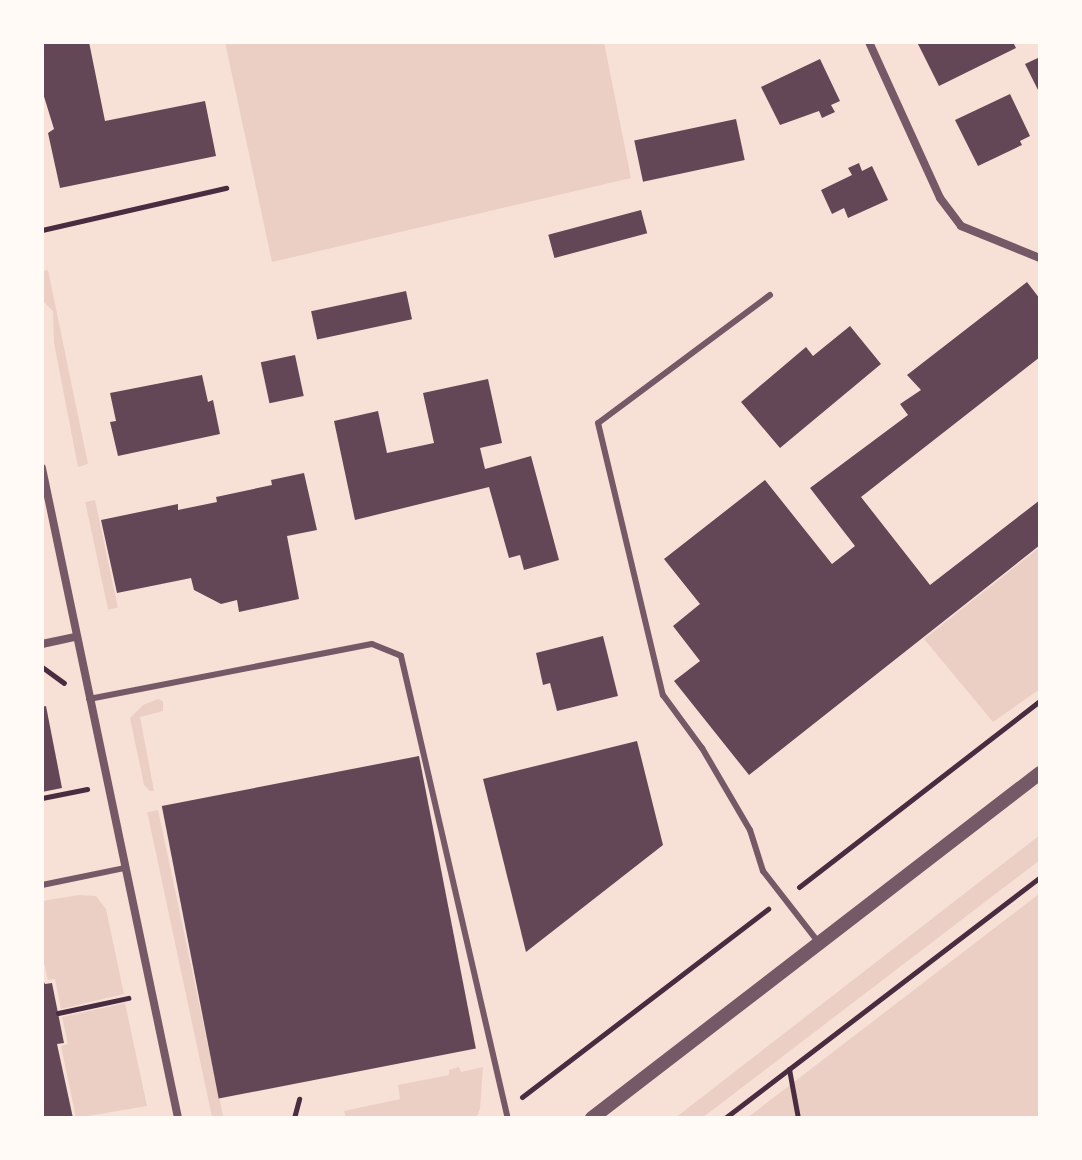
<!DOCTYPE html>
<html>
<head>
<meta charset="utf-8">
<style>
	body { margin:0 }
	#map { position:relative; width:1082px; height:1160px; overflow:hidden; background:#f7e1d7; font-family:"Times New Roman",serif }
	div>[style] { position:absolute }
	[style*='--x'] { left:calc(var(--x)*1px); top:calc(var(--y)*1px); width:calc(var(--w)*1px); rotate:calc(var(--a)*1deg) }
	.green>* { inset:0; background:#ebcfc5; transform-origin:0 0 }
	.building>* { inset:0; background:#644757; transform-origin:0 0 }
	.path>* { height:5px; margin:-2.5px; padding:0 2.5px; transform-origin:2.5px; border-radius:2.5px; background:#4a2c40 }
	.service>* { height:6px; margin:-3px; padding:0 3px; transform-origin:3px; border-radius:3px; background:#755966 }
	.minor>* { height:8px; margin:-4px; padding:0 4px; transform-origin:4px; border-radius:4px; background:#755966 }
	.tertiary>* { height:14px; margin:-7px; padding:0 7px; transform-origin:7px; border-radius:7px; background:#755966 }
	span { translate:-50% -50%; white-space:nowrap; text-align:center; line-height:1.15; -webkit-text-stroke:8px #fffaf5; paint-order:stroke }
	.frame { position:absolute; inset:0; border:44px solid #fffaf5; pointer-events:none }
</style>
</head>
<body>
<div id="map">
	<div class="green">
		<div style="clip-path:polygon(225px 42px,604px 42px,631px 178px,272px 262px)"></div>
		<div style="clip-path:polygon(48px 270px,88px 464px,78px 467px,54px 343px,53px 311px,44px 302px,42px 290px,42px 271px)"></div>
		<div style="left:95px;top:500px;width:110px;height:10px;rotate:78deg"></div>
		<div style="clip-path:polygon(1040px 547px,1040px 689px,993px 722px,924px 639px)"></div>
		<div style="clip-path:polygon(158px 699px,163px 701px,163px 711px,140px 717px,154px 791px,150px 791px,144px 785px,130px 718px,143px 705px)"></div>
		<div style="left:158px;top:810px;width:315px;height:11px;rotate:78deg"></div>
		<div style="clip-path:polygon(1040px 835px,1040px 860px,702px 1118px,675px 1118px)"></div>
		<div style="clip-path:polygon(1040px 893px,1040px 1118px,747px 1118px,1035px 897px)"></div>
		<div style="clip-path:polygon(79px 895px,96px 896px,106px 909px,124px 994px,61px 1009px,55px 979px,48px 980px,42px 955px,42px 901px)"></div>
		<div style="clip-path:polygon(125px 1003px,147px 1106px,76px 1118px,61px 1046px,68px 1044px,62px 1017px)"></div>
		<div style="clip-path:polygon(459px 1067px,461px 1072px,483px 1067px,480px 1109px,476px 1118px,346px 1118px,344px 1111px,400px 1099px,398px 1085px,449px 1075px,449px 1070px)"></div>
	</div>
	<div class="building">
		<div style="clip-path:polygon(42px 42px,89px 42px,105px 121px,205px 101px,216px 156px,60px 188px,48px 133px,54px 129px,42px 90px)"></div>
		<div style="clip-path:polygon(917px 42px,1013px 42px,1016px 48px,939px 86px)"></div>
		<div style="clip-path:polygon(1040px 57px,1040px 94px,1025px 64px)"></div>
		<div style="clip-path:polygon(820px 59px,840px 101px,831px 105px,835px 112px,822px 118px,819px 111px,780px 125px,761px 87px)"></div>
		<div style="clip-path:polygon(1010px 94px,1030px 136px,1020px 141px,1022px 145px,978px 166px,955px 120px)"></div>
		<div style="left:736px;top:119px;width:42px;height:104px;rotate:78deg"></div>
		<div style="clip-path:polygon(859px 163px,862px 171px,872px 166px,888px 200px,848px 218px,844px 208px,832px 214px,821px 190px,852px 175px,848px 168px)"></div>
		<div style="left:641px;top:210px;width:24px;height:96px;rotate:75deg"></div>
		<div style="clip-path:polygon(1027px 282px,1040px 299px,1040px 357px,861px 497px,930px 585px,1040px 500px,1040px 545px,749px 775px,674px 681px,700px 661px,673px 626px,700px 604px,664px 559px,765px 480px,832px 564px,855px 546px,810px 488px,908px 415px,900px 404px,921px 390px,907px 375px)"></div>
		<div style="left:406px;top:291px;width:29px;height:97px;rotate:78deg"></div>
		<div style="clip-path:polygon(850px 326px,881px 364px,780px 448px,741px 402px,806px 347px,813px 356px)"></div>
		<div style="left:295px;top:355px;width:42px;height:35px;rotate:78deg"></div>
		<div style="clip-path:polygon(202px 375px,208px 402px,213px 400px,220px 434px,118px 456px,110px 422px,116px 421px,110px 393px)"></div>
		<div style="clip-path:polygon(488px 379px,502px 443px,480px 448px,485px 469px,531px 456px,559px 560px,524px 570px,520px 555px,509px 558px,489px 487px,355px 520px,334px 421px,378px 411px,387px 453px,434px 443px,423px 393px)"></div>
		<div style="clip-path:polygon(304px 473px,317px 530px,287px 536px,299px 599px,239px 612px,237px 600px,221px 604px,194px 590px,191px 578px,117px 593px,101px 520px,178px 504px,178px 510px,217px 502px,216px 497px,272px 485px,271px 480px)"></div>
		<div style="clip-path:polygon(603px 636px,618px 696px,557px 711px,550px 683px,543px 685px,536px 653px)"></div>
		<div style="clip-path:polygon(46px 706px,62px 788px,42px 792px,42px 707px)"></div>
		<div style="clip-path:polygon(637px 741px,663px 845px,526px 952px,483px 779px)"></div>
		<div style="left:419px;top:756px;width:298px;height:262px;rotate:79deg"></div>
		<div style="clip-path:polygon(42px 978px,45px 984px,52px 983px,64px 1043px,57px 1044px,73px 1118px,42px 1118px)"></div>
	</div>
	<div class="path">
		<div style="--x:42;--y:230;--w:189;--a:-12.9"></div>
		<div style="--x:42;--y:667;--w:27;--a:36"></div>
		<div style="--x:42;--y:798;--w:46;--a:-11.3"></div>
		<div style="--x:799;--y:887;--w:304;--a:-37.7"></div>
		<div style="--x:58;--y:1013;--w:72;--a:-12.1"></div>
		<div style="--x:789;--y:1069;--w:50;--a:79.6"></div>
		<div style="--x:522;--y:1097;--w:310;--a:-37.4"></div>
		<div style="--x:294;--y:1118;--w:20;--a:-75"></div>
		<div style="--x:725;--y:1118;--w:397;--a:-37.4"></div>
	</div>
	<div class="service">
		<div style="--x:770;--y:295;--w:214;--a:143.3"></div>
		<div style="--x:598;--y:423;--w:280;--a:76.6"></div>
		<div style="--x:663;--y:695;--w:66;--a:53.7"></div>
		<div style="--x:702;--y:748;--w:95;--a:59.7"></div>
		<div style="--x:750;--y:830;--w:43;--a:72.4"></div>
		<div style="--x:763;--y:871;--w:91;--a:52.1"></div>
		<div style="--x:89;--y:699;--w:288;--a:-11"></div>
		<div style="--x:372;--y:644;--w:31;--a:22"></div>
		<div style="--x:401;--y:656;--w:474;--a:77"></div>
		<div style="--x:42;--y:885;--w:85;--a:-11.6"></div>
	</div>
	<div class="minor">
		<div style="--x:869;--y:42;--w:171;--a:65.5"></div>
		<div style="--x:940;--y:198;--w:35;--a:53"></div>
		<div style="--x:961;--y:226;--w:85;--a:22.1"></div>
		<div style="--x:42;--y:468;--w:664;--a:78.18"></div>
		<div style="--x:42;--y:644;--w:34;--a:-12"></div>
	</div>
	<div class="tertiary">
		<div style="--x:592;--y:1118;--w:565;--a:-37.6"></div>
	</div>
	<div class="frame"></div>
</div>
</body>
</html>
